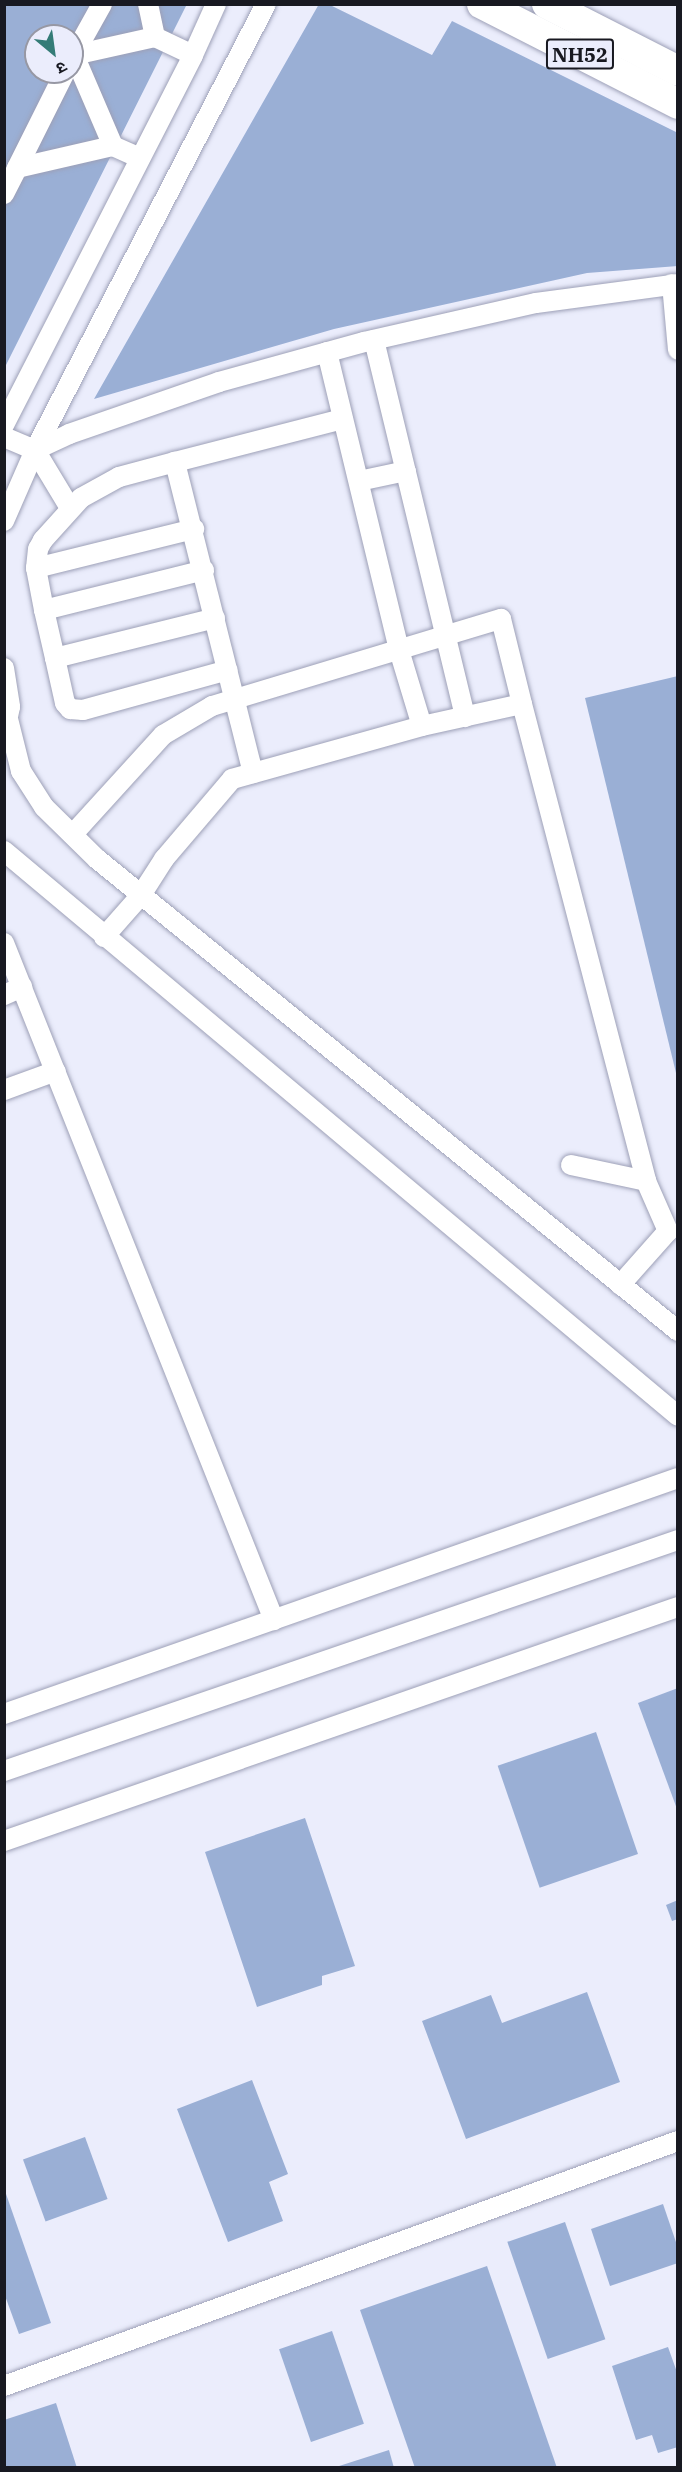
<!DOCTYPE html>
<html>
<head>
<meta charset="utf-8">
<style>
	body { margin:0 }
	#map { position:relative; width:682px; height:2472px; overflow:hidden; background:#ebedfc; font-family:"IBM Plex Serif","Noto Sans Devanagari",serif }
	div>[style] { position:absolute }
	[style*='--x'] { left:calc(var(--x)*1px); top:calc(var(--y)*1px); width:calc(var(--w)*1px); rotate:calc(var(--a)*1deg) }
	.building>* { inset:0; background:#9aafd5; transform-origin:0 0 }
	.roads { filter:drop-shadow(0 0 2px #9da0b7) drop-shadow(0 0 2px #9da0b7) }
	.minor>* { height:20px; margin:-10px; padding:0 10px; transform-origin:10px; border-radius:10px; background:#fff }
	.highway>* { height:30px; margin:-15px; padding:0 15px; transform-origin:15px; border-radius:15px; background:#fff }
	span { translate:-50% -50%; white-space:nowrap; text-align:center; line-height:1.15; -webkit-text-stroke:5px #ebedfc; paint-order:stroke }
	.shield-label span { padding:2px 4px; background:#ebedfc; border:2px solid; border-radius:4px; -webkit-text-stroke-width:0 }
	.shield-label { font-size:20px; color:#181921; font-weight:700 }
	.frame { position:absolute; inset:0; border:6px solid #181921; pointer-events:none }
	.north { position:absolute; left:24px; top:24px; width:60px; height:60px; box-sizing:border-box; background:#ebedfc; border:2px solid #9798a4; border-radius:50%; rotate:151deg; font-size:16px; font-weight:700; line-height:24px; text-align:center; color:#181921 }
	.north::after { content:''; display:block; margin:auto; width:21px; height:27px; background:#347c77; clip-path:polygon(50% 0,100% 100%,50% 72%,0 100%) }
</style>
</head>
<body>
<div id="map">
	<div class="building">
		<div style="clip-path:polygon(evenodd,4px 4px,187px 4px,4px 369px,4px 4px,36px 36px,72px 36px,72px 72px,36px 72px,36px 36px)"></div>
		<div style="clip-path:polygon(319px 4px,328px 4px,432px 55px,452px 21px,678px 133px,678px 266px,587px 273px,334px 329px,94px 399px)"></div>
		<div style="clip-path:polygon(678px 676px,678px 1077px,677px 1077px,585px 698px)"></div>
		<div style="clip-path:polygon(678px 1688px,678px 1809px,677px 1809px,638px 1703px)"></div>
		<div style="left:596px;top:1732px;width:129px;height:104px;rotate:71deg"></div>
		<div style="clip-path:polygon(305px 1818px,355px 1966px,322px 1976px,322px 1985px,257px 2007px,205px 1852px)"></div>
		<div style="clip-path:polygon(678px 1900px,678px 1919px,672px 1921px,666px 1905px)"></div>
		<div style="clip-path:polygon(587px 1992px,620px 2082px,466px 2139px,422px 2021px,491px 1995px,502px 2023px)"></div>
		<div style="clip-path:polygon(252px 2080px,288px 2174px,269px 2182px,283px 2221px,228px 2242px,177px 2109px)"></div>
		<div style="left:85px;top:2137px;width:66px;height:66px;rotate:70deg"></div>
		<div style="clip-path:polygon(5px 2191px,51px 2323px,19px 2334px,4px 2293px)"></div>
		<div style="clip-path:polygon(663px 2204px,678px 2248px,678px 2263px,610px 2286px,591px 2229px)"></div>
		<div style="left:565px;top:2222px;width:124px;height:61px;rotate:71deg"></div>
		<div style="clip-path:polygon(487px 2266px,557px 2468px,415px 2468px,360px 2310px)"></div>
		<div style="left:332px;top:2331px;width:98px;height:56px;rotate:71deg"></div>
		<div style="clip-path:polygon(668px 2347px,678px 2375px,678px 2447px,658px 2453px,652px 2435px,636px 2440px,612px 2366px)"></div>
		<div style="clip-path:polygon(56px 2403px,77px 2468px,4px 2468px,4px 2420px)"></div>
		<div style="clip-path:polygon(389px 2450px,394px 2468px,336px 2468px,336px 2467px)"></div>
	</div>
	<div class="roads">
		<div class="minor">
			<div style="--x:148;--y:4;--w:34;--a:78"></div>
			<div style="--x:155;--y:37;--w:42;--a:25.3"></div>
			<div style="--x:72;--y:58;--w:62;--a:-60.9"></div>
			<div style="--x:140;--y:158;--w:30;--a:-156"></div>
			<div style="--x:113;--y:146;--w:99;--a:-113.2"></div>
			<div style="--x:74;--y:55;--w:83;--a:-12.5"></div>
			<div style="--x:17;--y:168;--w:107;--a:-63.4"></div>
			<div style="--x:4;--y:194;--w:29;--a:-63"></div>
			<div style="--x:17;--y:168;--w:98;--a:-12.9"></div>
			<div style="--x:672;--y:284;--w:66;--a:84.8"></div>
			<div style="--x:374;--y:340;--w:388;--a:76.4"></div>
			<div style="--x:327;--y:352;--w:307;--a:76.4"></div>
			<div style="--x:399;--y:650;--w:79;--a:73.2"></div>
			<div style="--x:4;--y:425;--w:415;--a:-62.9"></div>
			<div style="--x:193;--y:55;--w:56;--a:-65.7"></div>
			<div style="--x:4;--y:437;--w:34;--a:23"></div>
			<div style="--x:35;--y:450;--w:68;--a:58.9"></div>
			<div style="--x:35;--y:450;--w:38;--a:-25"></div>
			<div style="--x:69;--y:434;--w:159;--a:-19.1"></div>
			<div style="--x:219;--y:382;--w:150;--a:-15.4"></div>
			<div style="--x:364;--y:342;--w:176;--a:-12.8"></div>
			<div style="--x:536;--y:303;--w:143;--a:-7.6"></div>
			<div style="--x:175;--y:462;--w:58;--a:165"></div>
			<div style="--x:119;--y:477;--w:43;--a:151.1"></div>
			<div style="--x:81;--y:498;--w:57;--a:132.1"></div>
			<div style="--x:43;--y:540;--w:10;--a:119"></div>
			<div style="--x:38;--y:549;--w:19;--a:96"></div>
			<div style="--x:36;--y:568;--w:163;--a:-13.9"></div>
			<div style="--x:359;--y:481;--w:48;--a:-12"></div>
			<div style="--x:4;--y:521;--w:77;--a:-66.4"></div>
			<div style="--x:35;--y:450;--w:502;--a:-62.62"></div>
			<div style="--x:36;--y:568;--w:43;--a:79.2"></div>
			<div style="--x:44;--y:610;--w:165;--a:-14"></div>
			<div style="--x:44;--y:610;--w:49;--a:77.1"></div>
			<div style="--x:55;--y:658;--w:165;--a:-14"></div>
			<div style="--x:55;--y:658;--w:46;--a:77.5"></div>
			<div style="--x:65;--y:703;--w:8;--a:50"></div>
			<div style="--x:70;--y:709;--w:13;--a:4"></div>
			<div style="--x:83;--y:710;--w:150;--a:-15.4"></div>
			<div style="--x:4;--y:668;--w:39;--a:81"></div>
			<div style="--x:10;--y:707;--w:25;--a:102"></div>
			<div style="--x:8;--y:719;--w:54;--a:76"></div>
			<div style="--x:21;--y:771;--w:43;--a:57.4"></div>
			<div style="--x:44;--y:807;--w:74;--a:44.5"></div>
			<div style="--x:97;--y:859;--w:749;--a:39.09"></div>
			<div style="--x:253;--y:773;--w:321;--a:-104.1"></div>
			<div style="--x:175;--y:462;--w:173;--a:-14.4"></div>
			<div style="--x:73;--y:834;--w:134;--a:-47.7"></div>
			<div style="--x:163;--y:735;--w:57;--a:-30.6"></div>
			<div style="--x:212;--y:706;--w:302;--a:-16.8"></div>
			<div style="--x:501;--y:619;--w:88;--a:76.1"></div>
			<div style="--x:4;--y:851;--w:879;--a:39.97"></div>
			<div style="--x:104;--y:937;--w:56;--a:-48.6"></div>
			<div style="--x:141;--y:895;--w:43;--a:-57.4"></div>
			<div style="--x:164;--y:859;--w:105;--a:-49.6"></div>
			<div style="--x:232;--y:779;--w:197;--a:-15.6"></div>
			<div style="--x:422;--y:726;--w:102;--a:-12.4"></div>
			<div style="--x:522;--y:704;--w:493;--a:75.4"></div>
			<div style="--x:4;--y:943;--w:729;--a:68.26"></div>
			<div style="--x:4;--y:995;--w:20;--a:-24"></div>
			<div style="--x:4;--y:1090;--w:55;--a:-20.1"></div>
			<div style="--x:571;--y:1165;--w:77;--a:12"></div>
			<div style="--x:646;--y:1181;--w:55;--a:66.3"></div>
			<div style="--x:668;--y:1231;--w:72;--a:131.6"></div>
			<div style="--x:4;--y:1714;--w:714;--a:-19.3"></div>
			<div style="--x:4;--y:1771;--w:712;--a:-18.92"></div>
			<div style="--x:4;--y:1841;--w:713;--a:-19.15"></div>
			<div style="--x:4;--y:2386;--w:717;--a:-19.98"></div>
		</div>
		<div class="highway">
			<div style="--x:482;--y:4;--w:220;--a:27"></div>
			<div style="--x:547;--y:4;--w:147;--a:27.1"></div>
		</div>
	</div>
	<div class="shield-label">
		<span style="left:580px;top:54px">NH52</span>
	</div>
	<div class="frame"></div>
	<div class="north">उ</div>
</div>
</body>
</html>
